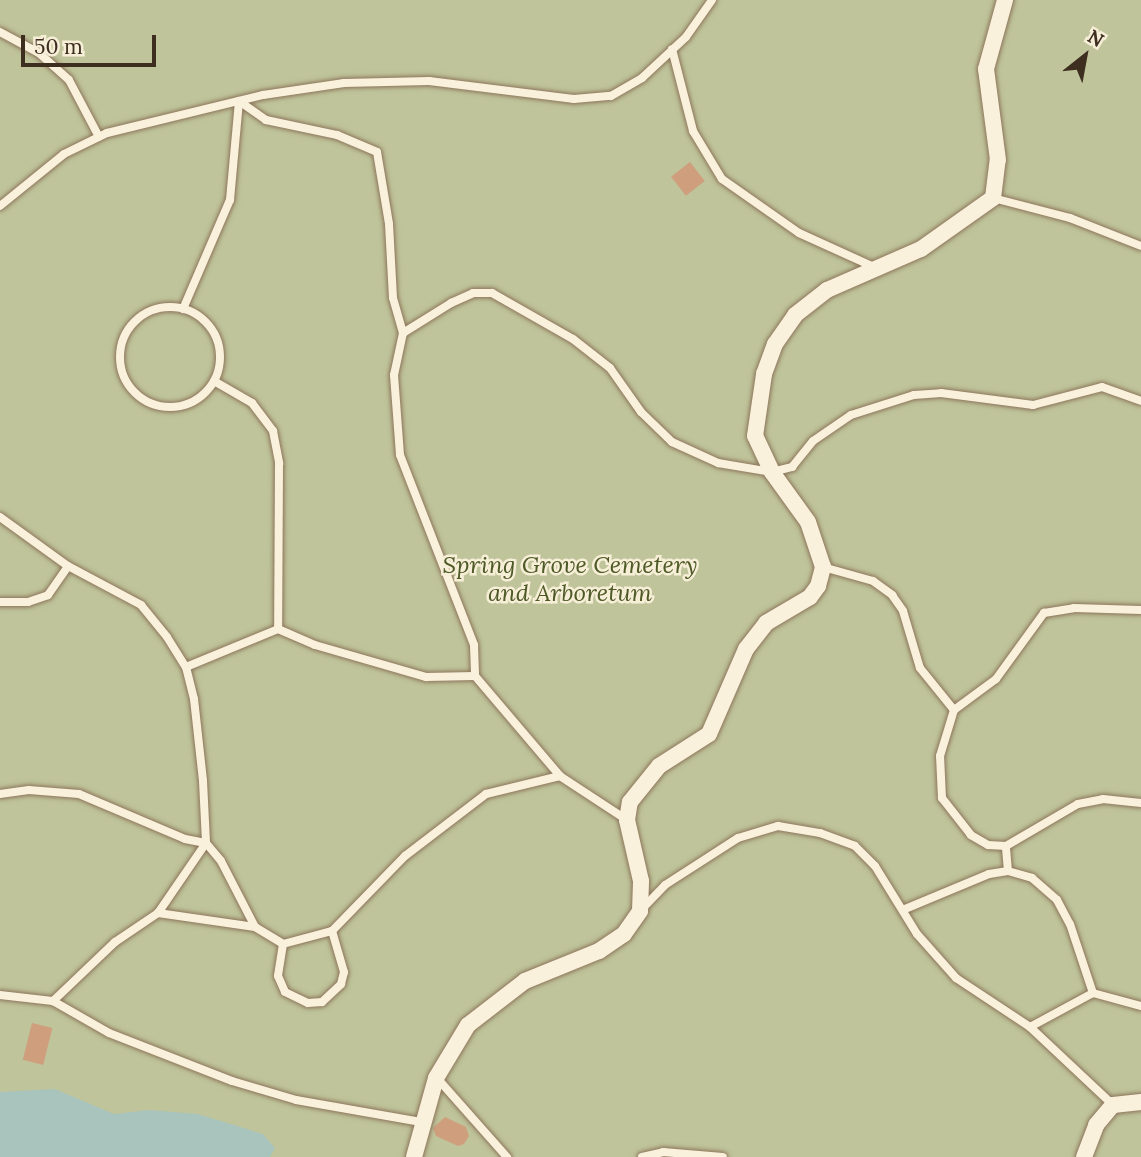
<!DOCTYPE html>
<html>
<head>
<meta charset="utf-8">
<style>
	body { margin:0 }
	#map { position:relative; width:1141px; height:1157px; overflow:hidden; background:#f0e4c8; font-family:Lora,serif }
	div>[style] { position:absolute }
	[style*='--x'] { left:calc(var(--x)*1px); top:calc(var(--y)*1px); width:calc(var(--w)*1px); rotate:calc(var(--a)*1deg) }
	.cemetery>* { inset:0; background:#bfc49a; transform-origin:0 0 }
	.water>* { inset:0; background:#a9c4bc }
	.building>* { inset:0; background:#cf9f7d; transform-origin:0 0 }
	.roads { filter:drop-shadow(0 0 2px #8d765c) drop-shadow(0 0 2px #8d765c) }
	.lane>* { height:8px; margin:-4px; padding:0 4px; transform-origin:4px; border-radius:4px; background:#faf1dc }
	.lane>.ring { margin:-4px; padding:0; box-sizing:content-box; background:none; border:8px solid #faf1dc; border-radius:50% }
	.street>* { height:16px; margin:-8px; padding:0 8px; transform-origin:8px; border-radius:8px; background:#faf1dc }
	span { translate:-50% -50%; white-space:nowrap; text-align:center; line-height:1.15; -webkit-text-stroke:5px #f7eed8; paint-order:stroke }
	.park-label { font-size:24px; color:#4d5a26; font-style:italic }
	.north { position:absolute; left:1050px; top:21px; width:70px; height:70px; -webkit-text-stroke:5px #f7eed8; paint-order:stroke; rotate:31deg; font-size:19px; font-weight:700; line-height:28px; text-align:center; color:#3d2e20 }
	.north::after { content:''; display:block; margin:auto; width:24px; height:32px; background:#3d2e20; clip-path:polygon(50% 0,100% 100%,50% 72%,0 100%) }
	.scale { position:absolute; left:21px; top:35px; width:135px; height:32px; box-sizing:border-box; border:4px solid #3d2e20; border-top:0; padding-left:9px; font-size:21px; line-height:24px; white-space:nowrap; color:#3d2e20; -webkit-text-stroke:5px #f7eed8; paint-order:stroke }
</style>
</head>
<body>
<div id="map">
	<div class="cemetery">
		<div style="left:0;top:0;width:1141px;height:1157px"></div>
	</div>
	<div class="water">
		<div style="clip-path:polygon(55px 1089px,114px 1114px,149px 1110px,198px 1114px,263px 1134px,275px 1148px,270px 1157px,0 1157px,0 1092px)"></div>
	</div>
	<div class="building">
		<div style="left:690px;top:162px;width:24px;height:24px;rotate:52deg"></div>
		<div style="left:32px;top:1023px;width:21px;height:38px;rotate:14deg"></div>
		<div style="clip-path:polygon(445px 1117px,466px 1127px,469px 1136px,464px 1144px,458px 1146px,436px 1136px,433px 1128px)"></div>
	</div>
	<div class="roads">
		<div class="lane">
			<div style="--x:0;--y:32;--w:44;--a:28.3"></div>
			<div style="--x:39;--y:53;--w:40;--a:42"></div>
			<div style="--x:69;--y:80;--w:64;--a:62.2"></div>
			<div style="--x:672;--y:49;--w:85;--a:75.6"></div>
			<div style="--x:693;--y:131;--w:56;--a:58.9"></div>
			<div style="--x:722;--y:179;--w:94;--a:35"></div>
			<div style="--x:799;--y:233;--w:85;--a:24.4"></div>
			<div style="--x:239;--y:101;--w:33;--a:35"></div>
			<div style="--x:266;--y:120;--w:73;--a:11.9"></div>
			<div style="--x:337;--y:135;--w:43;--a:23"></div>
			<div style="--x:377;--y:152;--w:73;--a:80.5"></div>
			<div style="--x:389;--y:224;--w:74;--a:86.9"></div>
			<div style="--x:393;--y:298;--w:36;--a:74"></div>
			<div style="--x:403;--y:333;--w:43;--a:102.1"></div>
			<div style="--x:394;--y:375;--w:80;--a:85.7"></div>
			<div style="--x:400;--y:455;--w:204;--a:68.7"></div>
			<div style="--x:474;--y:645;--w:31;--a:88"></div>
			<div style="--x:475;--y:676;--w:131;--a:49.6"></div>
			<div style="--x:560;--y:776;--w:80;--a:33.3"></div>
			<div style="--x:993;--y:198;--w:80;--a:14.6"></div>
			<div style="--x:1070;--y:218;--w:76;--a:21.5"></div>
			<div style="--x:0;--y:206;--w:82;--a:-39.1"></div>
			<div style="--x:64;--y:154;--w:48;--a:-26"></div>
			<div style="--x:107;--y:133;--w:161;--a:-13.7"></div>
			<div style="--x:263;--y:95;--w:82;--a:-8.4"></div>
			<div style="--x:344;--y:83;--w:85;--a:-1.3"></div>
			<div style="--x:429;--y:81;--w:146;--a:7.1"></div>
			<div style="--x:574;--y:99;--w:37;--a:-5"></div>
			<div style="--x:611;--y:96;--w:36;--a:-30"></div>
			<div style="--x:642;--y:78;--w:60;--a:-43"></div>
			<div style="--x:686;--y:37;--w:45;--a:-54.9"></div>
			<div class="ring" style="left:120px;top:307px;width:92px;height:92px"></div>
			<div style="--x:183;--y:309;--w:119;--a:-66.7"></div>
			<div style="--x:230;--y:200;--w:99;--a:-84.8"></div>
			<div style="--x:403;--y:333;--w:57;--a:-32"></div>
			<div style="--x:451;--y:303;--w:24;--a:-24"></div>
			<div style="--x:473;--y:293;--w:19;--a:0"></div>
			<div style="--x:492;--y:293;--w:93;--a:29.6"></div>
			<div style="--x:573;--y:339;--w:47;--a:38.1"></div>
			<div style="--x:610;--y:368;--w:54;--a:54.8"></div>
			<div style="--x:641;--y:412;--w:43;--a:44.1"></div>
			<div style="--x:672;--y:442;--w:51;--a:24.5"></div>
			<div style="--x:718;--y:463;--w:55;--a:9.5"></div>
			<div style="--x:772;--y:472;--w:21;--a:-14"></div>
			<div style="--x:792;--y:467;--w:33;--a:-51"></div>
			<div style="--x:813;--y:441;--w:46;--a:-34.4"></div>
			<div style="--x:851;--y:415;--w:66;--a:-17.6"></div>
			<div style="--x:914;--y:395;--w:27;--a:-4"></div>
			<div style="--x:941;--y:393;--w:93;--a:7.4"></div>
			<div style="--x:1033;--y:405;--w:71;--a:-14.6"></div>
			<div style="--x:1102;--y:387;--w:41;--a:19.7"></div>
			<div style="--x:214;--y:381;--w:44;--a:30.1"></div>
			<div style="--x:252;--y:403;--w:35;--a:53"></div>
			<div style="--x:273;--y:431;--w:33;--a:79"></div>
			<div style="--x:279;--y:463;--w:166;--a:90.3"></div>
			<div style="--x:0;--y:517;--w:84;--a:35.8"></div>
			<div style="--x:68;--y:566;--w:83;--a:28.1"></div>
			<div style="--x:141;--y:605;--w:41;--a:50.9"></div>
			<div style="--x:167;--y:637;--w:36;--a:58"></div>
			<div style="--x:186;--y:667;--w:33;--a:76"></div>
			<div style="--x:194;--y:699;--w:82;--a:83.7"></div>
			<div style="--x:203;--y:781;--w:62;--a:87.2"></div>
			<div style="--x:206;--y:843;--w:85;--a:124.4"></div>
			<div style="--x:158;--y:913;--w:52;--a:146"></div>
			<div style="--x:115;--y:942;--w:86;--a:136.4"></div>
			<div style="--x:823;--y:567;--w:52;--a:15.6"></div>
			<div style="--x:873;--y:581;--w:24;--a:36"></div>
			<div style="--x:892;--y:595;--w:19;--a:55"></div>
			<div style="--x:903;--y:611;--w:59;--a:73.4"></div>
			<div style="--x:920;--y:668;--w:54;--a:51"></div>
			<div style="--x:0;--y:602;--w:28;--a:0"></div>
			<div style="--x:28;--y:602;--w:21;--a:-19"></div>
			<div style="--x:48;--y:595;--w:35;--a:-55"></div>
			<div style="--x:186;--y:667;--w:100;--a:-22.4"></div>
			<div style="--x:278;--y:629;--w:40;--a:23.4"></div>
			<div style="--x:315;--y:645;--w:116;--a:16.1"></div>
			<div style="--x:426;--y:677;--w:49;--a:-1.2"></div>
			<div style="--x:0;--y:794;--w:29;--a:-8"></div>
			<div style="--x:29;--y:790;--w:50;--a:4.6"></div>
			<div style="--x:79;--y:794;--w:115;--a:23"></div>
			<div style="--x:185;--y:839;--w:21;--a:11"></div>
			<div style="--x:206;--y:843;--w:23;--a:50"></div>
			<div style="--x:221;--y:861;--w:74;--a:62.7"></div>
			<div style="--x:255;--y:927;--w:33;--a:31"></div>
			<div style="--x:283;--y:944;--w:51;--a:-14.9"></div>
			<div style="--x:332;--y:931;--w:105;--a:-45.8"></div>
			<div style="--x:405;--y:856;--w:102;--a:-37.4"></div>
			<div style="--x:486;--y:794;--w:76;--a:-13.7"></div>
			<div style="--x:1006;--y:846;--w:83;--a:-30.3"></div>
			<div style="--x:1078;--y:804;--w:25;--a:-11"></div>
			<div style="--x:1103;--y:799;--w:38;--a:6"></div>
			<div style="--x:1008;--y:871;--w:25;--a:-95"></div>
			<div style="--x:1006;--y:846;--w:18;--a:-177"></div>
			<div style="--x:988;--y:845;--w:20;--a:-150"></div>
			<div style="--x:971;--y:835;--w:47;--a:-128.1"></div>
			<div style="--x:942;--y:798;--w:42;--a:-92.7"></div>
			<div style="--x:940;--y:756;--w:48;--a:-73.1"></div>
			<div style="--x:954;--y:710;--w:52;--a:-36.4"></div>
			<div style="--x:996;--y:679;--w:82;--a:-54"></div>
			<div style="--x:1044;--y:613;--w:30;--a:-9"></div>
			<div style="--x:1074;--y:608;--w:67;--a:1.7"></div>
			<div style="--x:642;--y:909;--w:33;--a:-46"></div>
			<div style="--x:665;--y:885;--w:87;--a:-32.8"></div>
			<div style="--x:738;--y:838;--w:42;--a:-16.7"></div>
			<div style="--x:778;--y:826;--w:43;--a:9.5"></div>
			<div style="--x:820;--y:833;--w:37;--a:20"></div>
			<div style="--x:855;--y:846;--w:28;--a:45"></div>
			<div style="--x:875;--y:866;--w:80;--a:58.3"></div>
			<div style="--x:917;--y:934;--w:59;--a:48.4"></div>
			<div style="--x:956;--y:978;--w:89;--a:33.5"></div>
			<div style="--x:1030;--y:1027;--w:114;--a:43.2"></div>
			<div style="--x:905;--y:909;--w:91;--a:-22.6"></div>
			<div style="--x:989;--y:874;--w:19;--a:-9"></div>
			<div style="--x:1008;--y:871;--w:25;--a:16"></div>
			<div style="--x:1032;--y:878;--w:33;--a:41"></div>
			<div style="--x:1057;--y:900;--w:27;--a:62"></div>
			<div style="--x:1070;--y:924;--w:73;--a:71.6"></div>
			<div style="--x:1093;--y:993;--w:50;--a:15.2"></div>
			<div style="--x:158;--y:913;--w:98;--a:8.2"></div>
			<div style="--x:283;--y:944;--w:32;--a:99"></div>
			<div style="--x:278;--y:976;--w:17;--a:66"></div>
			<div style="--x:285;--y:992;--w:25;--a:26"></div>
			<div style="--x:308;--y:1003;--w:14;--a:-4"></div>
			<div style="--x:322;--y:1002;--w:26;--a:-43"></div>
			<div style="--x:341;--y:984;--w:12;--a:-76"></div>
			<div style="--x:344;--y:972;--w:43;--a:-106.3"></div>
			<div style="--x:0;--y:995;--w:53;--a:6.5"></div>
			<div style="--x:53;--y:1001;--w:64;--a:29.7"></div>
			<div style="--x:109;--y:1033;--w:132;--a:21.3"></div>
			<div style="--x:232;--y:1081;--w:67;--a:16.5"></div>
			<div style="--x:296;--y:1100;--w:127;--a:10"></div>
			<div style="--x:1030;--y:1027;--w:72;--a:-28.4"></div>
			<div style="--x:437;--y:1078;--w:106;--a:48.5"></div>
			<div style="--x:642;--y:1157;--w:22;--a:-13"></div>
			<div style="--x:663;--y:1152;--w:60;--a:4.8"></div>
		</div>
		<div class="street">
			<div style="--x:414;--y:1157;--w:82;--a:-74.4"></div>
			<div style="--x:436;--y:1078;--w:62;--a:-58.9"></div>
			<div style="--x:468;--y:1025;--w:72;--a:-37.7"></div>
			<div style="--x:525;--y:981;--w:80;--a:-22.1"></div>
			<div style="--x:599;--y:951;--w:30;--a:-34"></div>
			<div style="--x:624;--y:934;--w:28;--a:-55"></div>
			<div style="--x:640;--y:911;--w:30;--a:-88"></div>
			<div style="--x:641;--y:881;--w:63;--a:-102.9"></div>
			<div style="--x:627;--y:820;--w:18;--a:-81"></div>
			<div style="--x:630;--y:802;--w:46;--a:-51.1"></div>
			<div style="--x:659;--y:766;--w:59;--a:-32.6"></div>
			<div style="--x:709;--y:734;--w:93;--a:-66.5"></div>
			<div style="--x:746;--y:649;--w:33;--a:-52"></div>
			<div style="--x:766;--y:623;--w:51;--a:-30.6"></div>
			<div style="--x:810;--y:597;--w:14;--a:-54"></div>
			<div style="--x:818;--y:586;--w:20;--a:-75"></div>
			<div style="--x:823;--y:567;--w:47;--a:-108.4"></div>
			<div style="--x:808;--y:522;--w:62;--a:-125.8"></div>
			<div style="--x:772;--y:472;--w:40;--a:-115"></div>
			<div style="--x:755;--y:436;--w:63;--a:-81.7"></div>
			<div style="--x:764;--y:374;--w:32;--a:-70"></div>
			<div style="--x:775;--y:344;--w:35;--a:-55"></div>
			<div style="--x:795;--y:315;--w:41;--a:-38"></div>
			<div style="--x:827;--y:290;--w:103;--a:-23.6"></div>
			<div style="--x:921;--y:249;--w:88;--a:-35.3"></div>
			<div style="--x:993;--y:198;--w:38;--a:-83"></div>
			<div style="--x:998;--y:160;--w:92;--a:-97.5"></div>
			<div style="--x:986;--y:69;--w:72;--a:-74.6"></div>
			<div style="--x:1084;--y:1157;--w:34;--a:-69"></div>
			<div style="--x:1096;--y:1125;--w:26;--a:-50"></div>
			<div style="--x:1113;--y:1105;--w:28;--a:-6"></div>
		</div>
	</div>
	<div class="park-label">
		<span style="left:570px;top:579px">Spring Grove Cemetery<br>and Arboretum</span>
	</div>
	<div class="north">N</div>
	<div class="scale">50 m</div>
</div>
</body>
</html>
